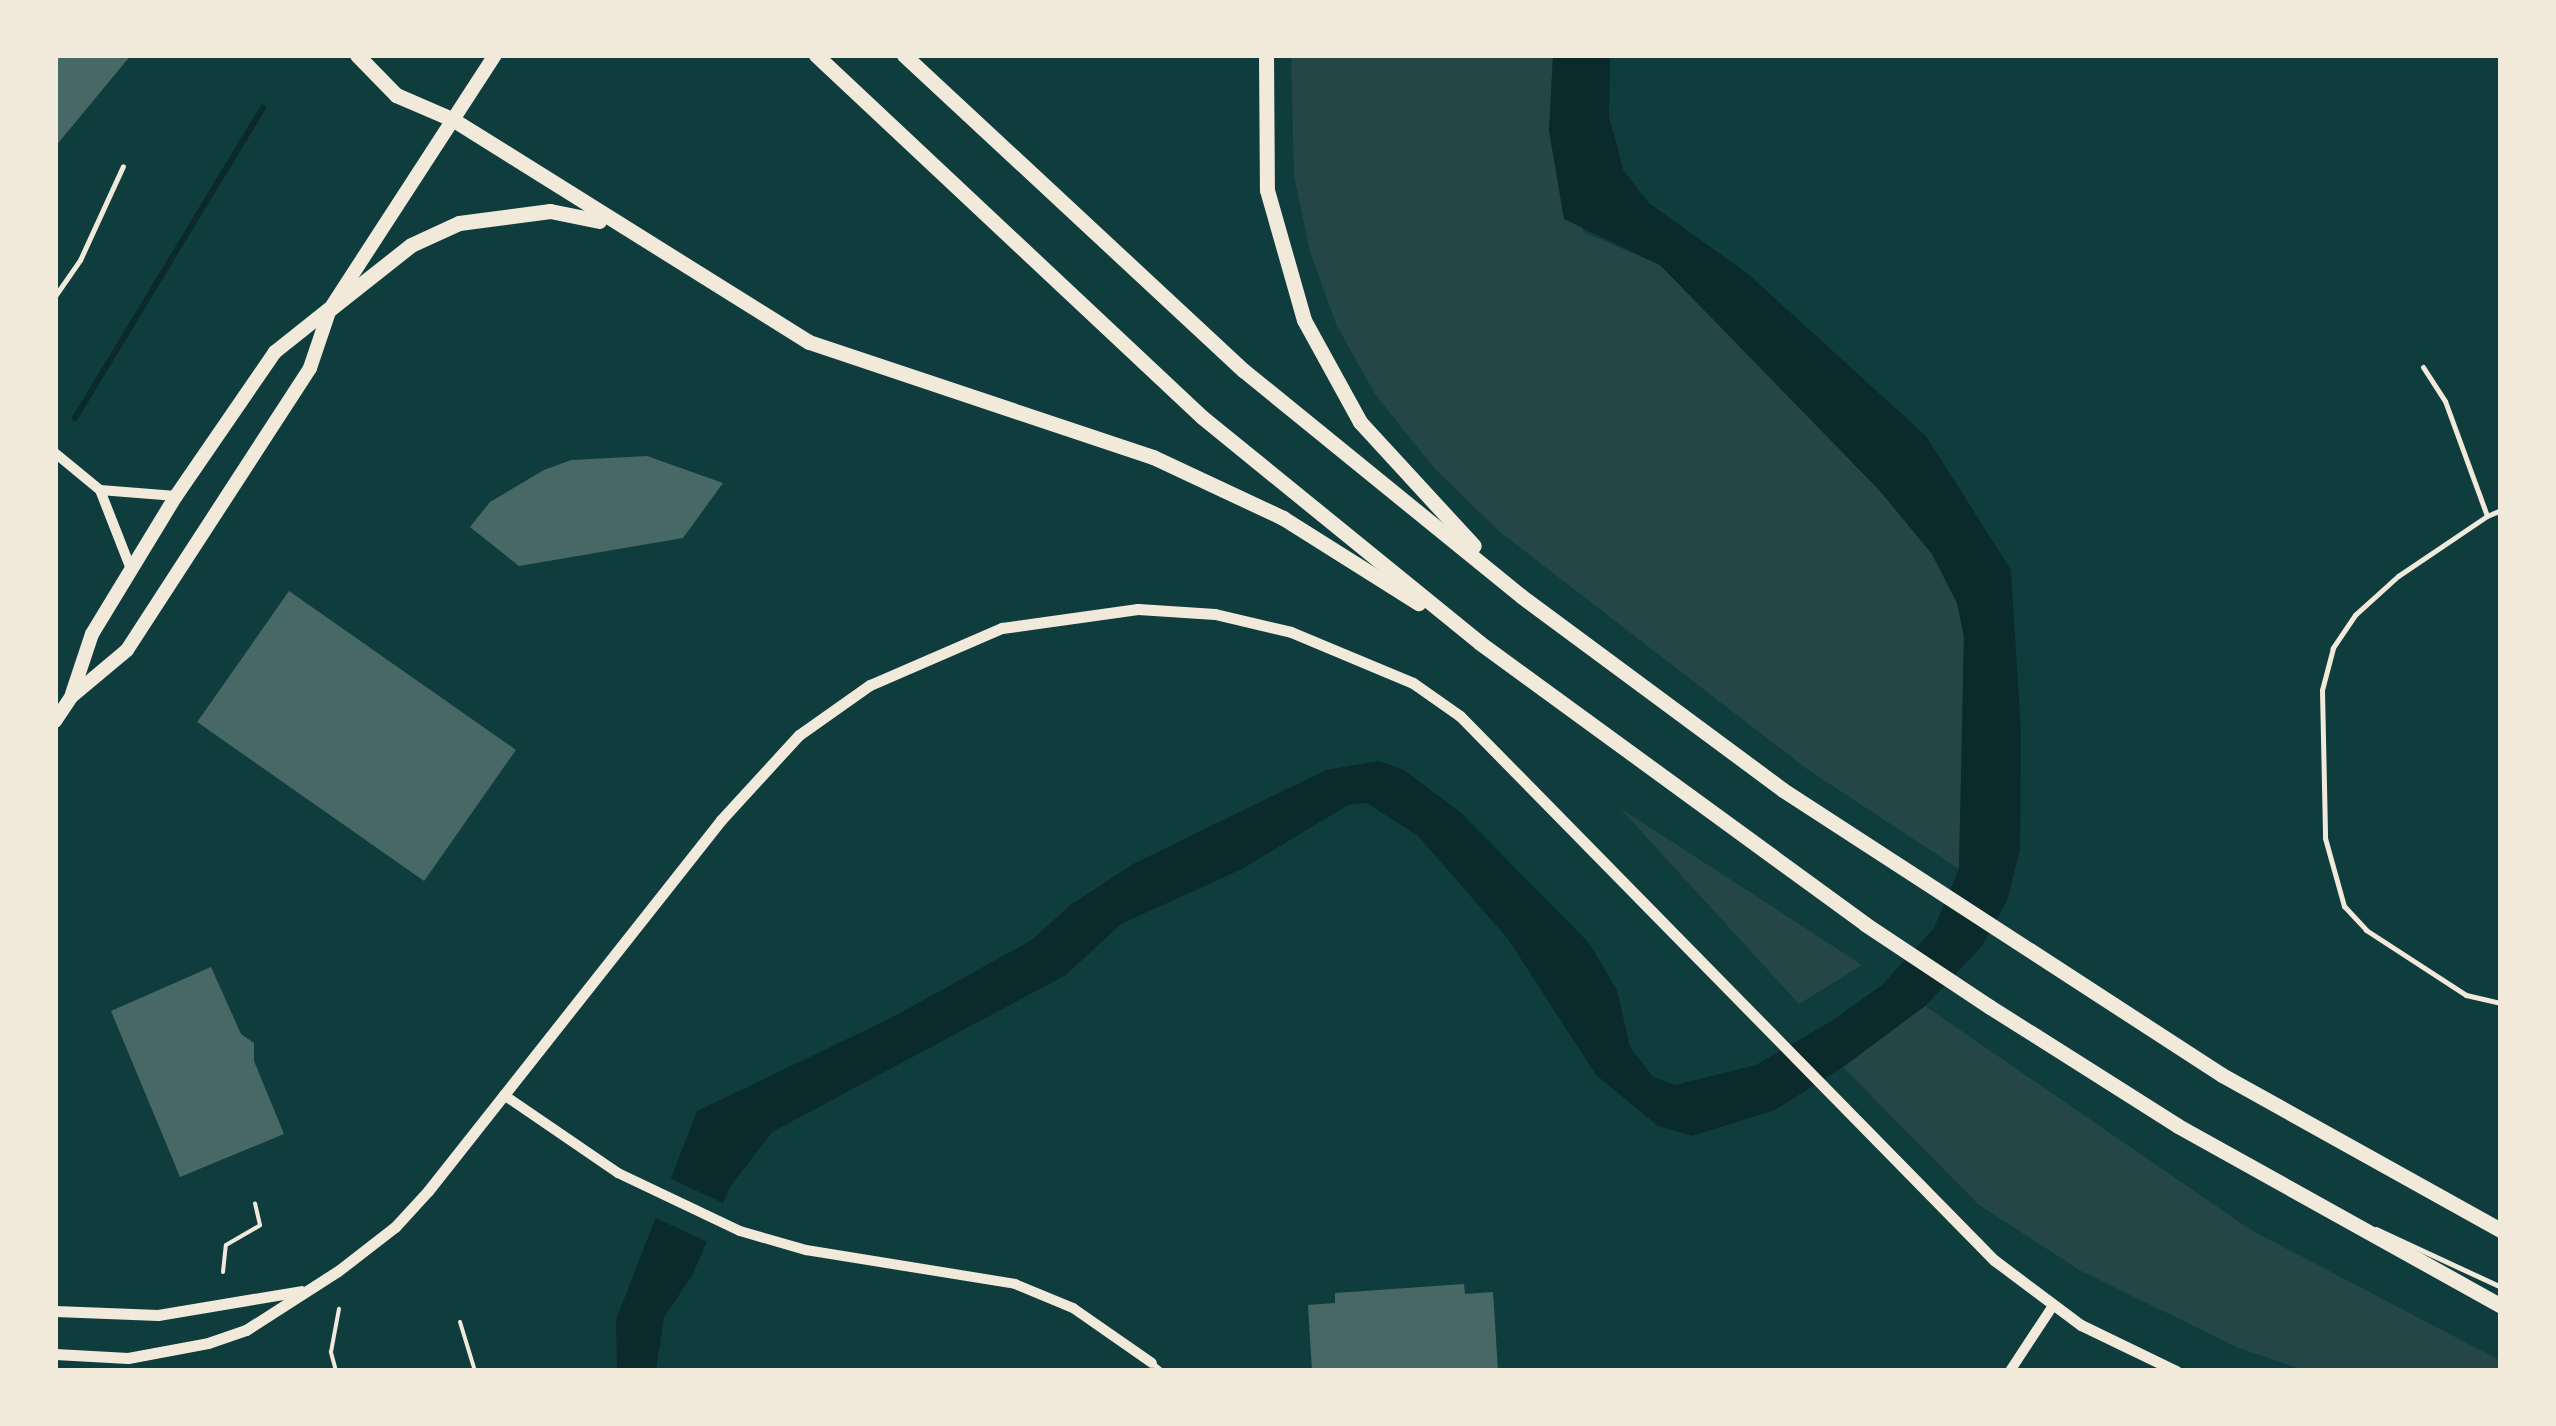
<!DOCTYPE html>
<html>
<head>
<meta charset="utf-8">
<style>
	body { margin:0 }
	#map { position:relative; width:2556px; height:1426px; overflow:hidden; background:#0f3d3e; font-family:"Noto Serif",serif }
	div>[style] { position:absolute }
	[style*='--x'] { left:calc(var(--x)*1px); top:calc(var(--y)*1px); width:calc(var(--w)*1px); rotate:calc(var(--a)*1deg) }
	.green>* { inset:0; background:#244646 }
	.water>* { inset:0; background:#0a2a2b }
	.pier>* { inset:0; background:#0f3d3e; transform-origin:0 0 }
	.stream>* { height:6px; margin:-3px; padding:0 3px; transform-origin:3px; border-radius:3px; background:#0a2a2b }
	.building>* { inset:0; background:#486865; transform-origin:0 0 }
	.path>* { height:4px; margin:-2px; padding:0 2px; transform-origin:2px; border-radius:2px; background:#f1e9da }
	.service>* { height:5px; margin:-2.5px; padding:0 2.5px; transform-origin:2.5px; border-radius:2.5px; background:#f1e9da }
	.minor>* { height:10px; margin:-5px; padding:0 5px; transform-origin:5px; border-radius:5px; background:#f1e9da }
	.tertiary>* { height:11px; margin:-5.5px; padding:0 5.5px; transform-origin:5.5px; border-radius:5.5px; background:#f1e9da }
	.secondary>* { height:14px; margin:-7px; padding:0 7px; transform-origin:7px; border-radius:7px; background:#f1e9da }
	.trunk>* { height:15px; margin:-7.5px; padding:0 7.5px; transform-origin:7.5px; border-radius:7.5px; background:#f1e9da }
	span { translate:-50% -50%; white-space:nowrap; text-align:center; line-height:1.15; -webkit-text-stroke:10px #f1e9da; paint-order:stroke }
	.frame { position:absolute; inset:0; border:58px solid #f1e9da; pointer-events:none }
</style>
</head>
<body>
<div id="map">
	<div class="green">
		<div style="clip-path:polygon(1291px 55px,1553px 55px,1549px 131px,1584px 232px,1660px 265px,1736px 341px,1880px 491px,1932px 554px,1957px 603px,1964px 637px,1959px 869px,1807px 769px,1500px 532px,1434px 468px,1375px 394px,1337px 326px,1310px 252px,1294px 175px)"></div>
		<div style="clip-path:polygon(1620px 808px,1862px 965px,1799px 1004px)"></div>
		<div style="clip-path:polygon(1925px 1006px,2251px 1230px,2501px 1361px,2501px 1371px,2306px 1371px,2239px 1348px,2081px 1271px,1978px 1204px,1843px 1067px)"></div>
	</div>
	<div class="water">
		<div style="clip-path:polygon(1553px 55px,1610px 55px,1609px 117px,1618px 149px,1623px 170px,1649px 203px,1748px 274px,1926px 436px,2011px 570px,2021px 732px,2020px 849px,2007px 901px,1982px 946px,1925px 1006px,1843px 1067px,1775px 1110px,1692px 1136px,1658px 1126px,1596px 1075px,1508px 939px,1418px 836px,1367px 803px,1348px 805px,1242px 869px,1121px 924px,1066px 975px,772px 1132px,730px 1187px,692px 1276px,664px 1317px,656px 1371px,617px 1371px,616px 1320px,697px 1111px,891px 1018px,1032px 940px,1069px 906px,1133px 864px,1326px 770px,1379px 761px,1404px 770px,1460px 812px,1589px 943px,1617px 990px,1630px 1047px,1653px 1077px,1675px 1085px,1756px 1065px,1833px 1020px,1882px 985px,1934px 928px,1959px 869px,1964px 637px,1957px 603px,1932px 554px,1880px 491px,1660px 265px,1564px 219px,1549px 131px)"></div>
	</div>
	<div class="pier">
		<div style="left:663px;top:1175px;width:72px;height:42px;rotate:25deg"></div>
	</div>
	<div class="stream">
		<div style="--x:75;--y:418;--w:363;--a:-58.8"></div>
	</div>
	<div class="building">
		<div style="clip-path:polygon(55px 55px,131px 55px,55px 147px)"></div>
		<div style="clip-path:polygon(647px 456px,723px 483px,683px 538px,519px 566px,470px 527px,490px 502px,544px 470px,571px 460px)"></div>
		<div style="left:289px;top:591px;width:277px;height:160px;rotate:35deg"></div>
		<div style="clip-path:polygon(211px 967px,241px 1034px,254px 1043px,254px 1061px,284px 1134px,180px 1177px,111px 1011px)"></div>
		<div style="clip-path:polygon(1464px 1284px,1465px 1294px,1493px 1292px,1498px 1371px,1312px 1371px,1308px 1305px,1335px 1303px,1335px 1293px)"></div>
	</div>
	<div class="path">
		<div style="--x:223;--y:1272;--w:27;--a:-84"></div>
		<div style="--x:226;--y:1245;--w:39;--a:-30"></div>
		<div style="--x:260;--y:1225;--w:22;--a:-103"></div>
		<div style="--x:460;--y:1322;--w:51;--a:73"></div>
		<div style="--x:336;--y:1371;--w:20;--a:-105"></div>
		<div style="--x:331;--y:1352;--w:44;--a:-79.5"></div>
	</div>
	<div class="service">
		<div style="--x:55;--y:296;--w:44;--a:-55.2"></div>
		<div style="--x:80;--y:260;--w:103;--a:-65.4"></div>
		<div style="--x:2423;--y:367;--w:40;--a:57.1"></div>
		<div style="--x:2445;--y:401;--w:122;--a:69.9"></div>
		<div style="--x:2487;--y:516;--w:107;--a:146"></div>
		<div style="--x:2398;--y:576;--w:58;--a:137.8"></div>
		<div style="--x:2355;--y:615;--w:40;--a:124"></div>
		<div style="--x:2333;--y:648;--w:43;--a:104.7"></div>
		<div style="--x:2322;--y:690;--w:148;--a:88.8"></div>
		<div style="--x:2325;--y:838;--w:71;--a:74.4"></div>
		<div style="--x:2344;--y:906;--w:33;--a:47"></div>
		<div style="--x:2366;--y:930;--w:119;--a:33"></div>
		<div style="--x:2466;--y:995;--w:36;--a:13"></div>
		<div style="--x:2487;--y:516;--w:15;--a:-23"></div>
		<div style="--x:2376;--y:1229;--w:138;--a:24.9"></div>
		<div style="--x:1152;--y:1363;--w:13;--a:39"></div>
	</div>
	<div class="minor">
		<div style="--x:55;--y:453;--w:58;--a:39.4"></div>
		<div style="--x:100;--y:490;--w:85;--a:68.6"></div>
		<div style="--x:100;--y:490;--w:76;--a:4.5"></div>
		<div style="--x:504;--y:1095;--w:138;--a:34.4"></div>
		<div style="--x:618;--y:1173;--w:135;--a:25.4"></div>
		<div style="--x:740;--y:1231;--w:69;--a:16.1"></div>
		<div style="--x:806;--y:1250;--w:212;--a:9.2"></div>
		<div style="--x:1015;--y:1284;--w:63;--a:22.5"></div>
		<div style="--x:1073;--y:1308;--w:96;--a:34.8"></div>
		<div style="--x:2010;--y:1371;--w:77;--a:-56.7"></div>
	</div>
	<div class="tertiary">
		<div style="--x:55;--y:1311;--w:103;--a:2.2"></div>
		<div style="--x:158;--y:1315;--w:145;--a:-9.5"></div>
		<div style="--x:55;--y:1354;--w:73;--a:3.1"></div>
		<div style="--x:128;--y:1358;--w:81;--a:-10.6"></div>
		<div style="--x:208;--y:1343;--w:40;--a:-18.9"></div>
		<div style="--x:246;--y:1330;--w:109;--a:-32.7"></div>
		<div style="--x:338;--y:1271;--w:72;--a:-37.7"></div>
		<div style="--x:395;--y:1227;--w:49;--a:-47.5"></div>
		<div style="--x:428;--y:1191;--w:473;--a:-51.7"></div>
		<div style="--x:721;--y:820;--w:115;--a:-47.5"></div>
		<div style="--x:799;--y:735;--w:87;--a:-35.2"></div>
		<div style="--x:870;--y:685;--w:144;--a:-23.4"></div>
		<div style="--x:1002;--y:628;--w:137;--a:-8"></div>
		<div style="--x:1138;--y:609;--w:77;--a:3.7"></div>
		<div style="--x:1215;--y:614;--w:78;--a:13.3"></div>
		<div style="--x:1291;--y:632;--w:132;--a:22.7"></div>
		<div style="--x:1413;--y:683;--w:57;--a:35.1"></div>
		<div style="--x:1460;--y:716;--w:762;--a:45.53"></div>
		<div style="--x:1994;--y:1260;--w:109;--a:36.8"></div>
		<div style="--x:2081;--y:1325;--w:106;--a:25.8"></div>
	</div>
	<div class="secondary">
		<div style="--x:72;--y:694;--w:63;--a:-71.6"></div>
		<div style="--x:92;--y:634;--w:162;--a:-58.7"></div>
		<div style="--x:176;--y:496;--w:175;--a:-55.5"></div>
		<div style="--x:275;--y:352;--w:69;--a:-38.5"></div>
		<div style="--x:55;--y:721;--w:29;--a:-56"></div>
		<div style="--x:71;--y:697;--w:73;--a:-40"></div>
		<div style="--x:127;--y:650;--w:336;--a:-57"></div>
		<div style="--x:310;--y:368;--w:62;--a:-71.3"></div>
		<div style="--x:330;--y:309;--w:303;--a:-57"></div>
	</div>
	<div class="trunk">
		<div style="--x:357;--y:55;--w:56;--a:45.7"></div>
		<div style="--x:396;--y:95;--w:61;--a:23.2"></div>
		<div style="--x:452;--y:119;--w:421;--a:32"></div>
		<div style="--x:809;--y:342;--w:363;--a:18.5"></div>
		<div style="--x:1153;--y:457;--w:144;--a:25.1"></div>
		<div style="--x:1283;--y:518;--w:160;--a:32.2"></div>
		<div style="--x:816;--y:55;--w:529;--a:43.16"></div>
		<div style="--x:1202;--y:417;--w:358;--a:39.1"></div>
		<div style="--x:1480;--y:643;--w:477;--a:36.1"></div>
		<div style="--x:1865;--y:924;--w:150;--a:33.6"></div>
		<div style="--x:1990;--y:1007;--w:222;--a:32.3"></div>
		<div style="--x:2178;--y:1126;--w:370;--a:29.1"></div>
		<div style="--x:904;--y:55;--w:463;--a:42.9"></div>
		<div style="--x:1243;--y:370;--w:358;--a:39.1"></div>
		<div style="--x:1521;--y:596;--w:326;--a:36.5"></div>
		<div style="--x:1783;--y:790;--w:523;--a:32.99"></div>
		<div style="--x:2222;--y:1075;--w:319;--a:29.1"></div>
		<div style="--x:1266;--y:55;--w:135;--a:89.6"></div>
		<div style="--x:1267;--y:190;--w:135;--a:74.1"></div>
		<div style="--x:1304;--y:320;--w:116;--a:61.2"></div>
		<div style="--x:1360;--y:422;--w:168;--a:47.4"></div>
		<div style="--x:330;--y:309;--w:103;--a:-38.3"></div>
		<div style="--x:411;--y:245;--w:53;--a:-24.6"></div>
		<div style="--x:459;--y:223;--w:92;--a:-7.5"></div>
		<div style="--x:550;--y:211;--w:50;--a:11.5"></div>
	</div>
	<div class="frame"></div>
</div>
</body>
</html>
